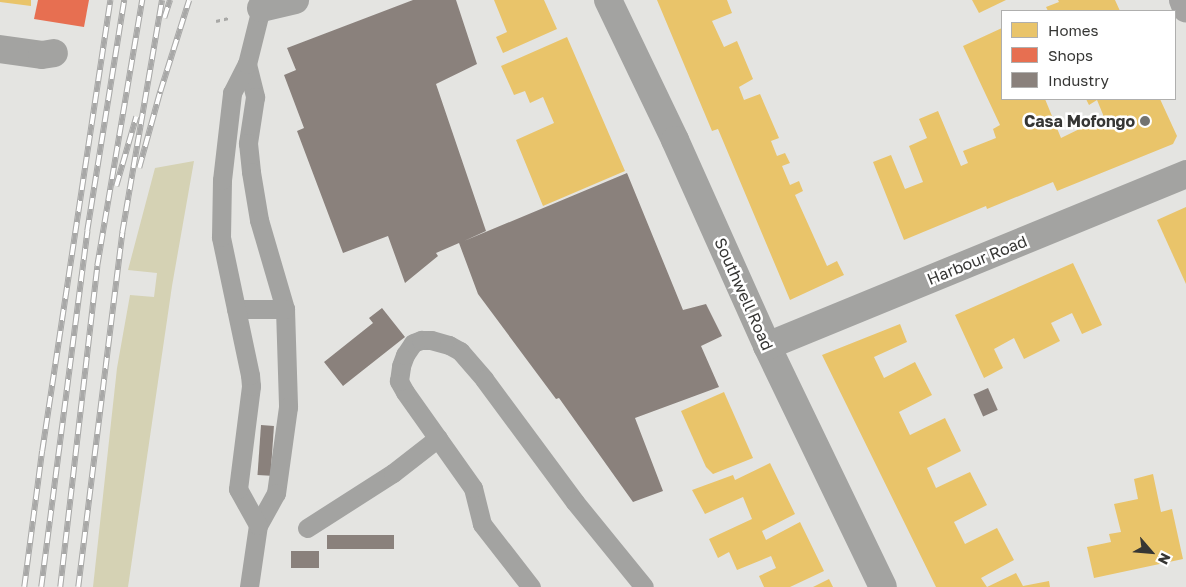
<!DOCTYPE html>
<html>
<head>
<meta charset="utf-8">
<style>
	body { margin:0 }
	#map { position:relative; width:1186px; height:587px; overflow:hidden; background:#e4e4e1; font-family:"Golos Text",sans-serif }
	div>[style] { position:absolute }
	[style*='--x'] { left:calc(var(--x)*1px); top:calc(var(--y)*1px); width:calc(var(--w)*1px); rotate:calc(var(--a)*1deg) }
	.green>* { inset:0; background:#d5d2b4 }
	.homes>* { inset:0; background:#e9c46a }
	.shops>* { inset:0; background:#e76f51 }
	.industry>* { inset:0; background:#8a817c; transform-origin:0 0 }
	.path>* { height:3px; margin-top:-1.5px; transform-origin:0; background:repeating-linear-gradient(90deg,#a8a8a6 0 4px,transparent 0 8px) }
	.lane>* { height:19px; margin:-9.5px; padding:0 9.5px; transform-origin:9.5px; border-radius:9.5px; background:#a3a3a1 }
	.street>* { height:28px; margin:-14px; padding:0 14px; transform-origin:14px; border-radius:14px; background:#a3a3a1 }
	.primary>* { height:28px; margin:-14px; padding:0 14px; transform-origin:14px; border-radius:14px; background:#a5a4a3 }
	.rail>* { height:5.5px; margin-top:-2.75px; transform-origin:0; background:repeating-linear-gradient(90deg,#fff 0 11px,#a8a8a7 0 22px); box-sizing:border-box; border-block:1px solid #a8a8a7 }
	.dots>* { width:14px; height:14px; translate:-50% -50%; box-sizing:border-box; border:2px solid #fff; border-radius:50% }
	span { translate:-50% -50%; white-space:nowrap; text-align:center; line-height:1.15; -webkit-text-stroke:5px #fff; paint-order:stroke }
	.poi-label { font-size:16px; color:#363634; font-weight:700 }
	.right { translate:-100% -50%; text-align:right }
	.street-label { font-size:16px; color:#363634 }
	.legend { position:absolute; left:1001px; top:10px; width:175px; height:90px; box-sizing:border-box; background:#fff; border:1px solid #afafae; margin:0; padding:6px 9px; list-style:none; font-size:15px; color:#363634 }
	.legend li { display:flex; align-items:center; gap:10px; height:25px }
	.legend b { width:25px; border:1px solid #afafae }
	.north { position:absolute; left:1126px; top:527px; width:50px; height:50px; -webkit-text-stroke:4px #fff; paint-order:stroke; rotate:117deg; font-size:14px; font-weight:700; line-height:20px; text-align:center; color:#363634 }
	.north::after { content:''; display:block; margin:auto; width:18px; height:22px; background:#363634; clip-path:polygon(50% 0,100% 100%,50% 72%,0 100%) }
</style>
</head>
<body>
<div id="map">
	<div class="green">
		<div style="clip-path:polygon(194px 161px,172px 286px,128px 587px,93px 587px,117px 368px,130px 295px,154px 297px,157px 273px,128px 270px,155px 168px)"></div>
	</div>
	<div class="homes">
		<div style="clip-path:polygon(0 0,31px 0,31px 6px,0 2px)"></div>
		<div style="clip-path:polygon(494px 0,544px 0,557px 29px,503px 53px,496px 37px,507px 32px)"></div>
		<div style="clip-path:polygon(657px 0,727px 0,732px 13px,712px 21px,724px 47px,737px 41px,753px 79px,739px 87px,744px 100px,760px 94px,779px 138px,771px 141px,777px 156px,785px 153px,790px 163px,782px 166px,790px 185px,799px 181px,803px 191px,795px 195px,827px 266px,837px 261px,844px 275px,790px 300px,718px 129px,712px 131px)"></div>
		<div style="clip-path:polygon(972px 0,1006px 0,979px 13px)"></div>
		<div style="clip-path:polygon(1058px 0,1115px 0,1120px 11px,1048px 11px,1046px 7px,1059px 2px)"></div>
		<div style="clip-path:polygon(1002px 28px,1002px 99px,1045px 99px,1061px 138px,1104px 117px,1097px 100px,1089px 105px,1086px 99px,1160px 99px,1177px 136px,1173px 144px,1057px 191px,1053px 182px,987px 209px,986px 206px,904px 240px,873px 162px,891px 155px,905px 189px,923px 182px,909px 146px,927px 138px,919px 119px,938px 111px,961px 166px,968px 163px,963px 151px,996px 138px,993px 129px,1000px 125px,963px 46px)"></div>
		<div style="clip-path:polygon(567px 37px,625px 171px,543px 206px,516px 140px,554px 123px,543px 97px,530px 103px,525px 91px,514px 95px,501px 66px)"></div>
		<div style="clip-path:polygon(1186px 207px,1186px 284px,1157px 220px)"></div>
		<div style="clip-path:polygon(1073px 263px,1102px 325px,1082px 334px,1072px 313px,1051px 323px,1060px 341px,1024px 359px,1014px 338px,994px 349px,1003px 368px,984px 378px,955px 315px)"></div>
		<div style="clip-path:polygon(900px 324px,907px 342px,874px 357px,884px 378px,915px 362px,932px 395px,899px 412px,910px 435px,945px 418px,961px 451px,927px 468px,936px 488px,970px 472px,987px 505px,954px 522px,965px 544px,997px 528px,1014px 560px,981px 578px,987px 587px,936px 587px,822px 355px)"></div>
		<div style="clip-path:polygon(724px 392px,753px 458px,713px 474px,706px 467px,681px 411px)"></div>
		<div style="clip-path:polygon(770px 463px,795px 514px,762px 531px,766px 540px,800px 522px,824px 571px,790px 587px,764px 587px,759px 576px,776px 568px,771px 556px,737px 570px,729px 552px,718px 558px,709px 539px,752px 519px,743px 497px,705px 514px,692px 490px,733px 475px,735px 480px)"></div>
		<div style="clip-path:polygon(1153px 474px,1161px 512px,1172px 509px,1183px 559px,1094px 578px,1087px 547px,1111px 542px,1109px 534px,1121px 532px,1114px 504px,1138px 499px,1134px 479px)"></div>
		<div style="clip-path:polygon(1016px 573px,1023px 586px,1049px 581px,1050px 587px,987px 587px)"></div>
		<div style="clip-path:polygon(829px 579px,833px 587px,813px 587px)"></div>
	</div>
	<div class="shops">
		<div style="clip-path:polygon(38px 0,89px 0,84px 27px,34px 19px)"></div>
	</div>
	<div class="industry">
		<div style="clip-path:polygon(413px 0,456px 0,477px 64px,436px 84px,486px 231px,464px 241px,627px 173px,683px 310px,706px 304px,722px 336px,701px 346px,719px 387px,635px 418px,663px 491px,633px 502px,559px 398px,556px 399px,478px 294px,459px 243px,436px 253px,438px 256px,405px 283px,388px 236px,343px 253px,297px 131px,304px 128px,284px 75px,296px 70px,287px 48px)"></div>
		<div style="clip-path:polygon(382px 308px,405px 337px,343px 386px,324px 362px,373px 323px,369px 318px)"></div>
		<div style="left:988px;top:388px;width:24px;height:16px;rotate:66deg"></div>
		<div style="left:261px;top:425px;width:13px;height:50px;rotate:4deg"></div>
		<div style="left:394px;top:535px;width:14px;height:67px;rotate:90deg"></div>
		<div style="left:319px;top:551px;width:17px;height:28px;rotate:90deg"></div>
	</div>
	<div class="path">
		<div style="--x:216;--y:21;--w:13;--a:-13"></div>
	</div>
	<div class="lane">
		<div style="--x:247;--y:64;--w:34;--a:76"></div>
		<div style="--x:255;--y:97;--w:47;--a:98.7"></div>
		<div style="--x:248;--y:143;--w:29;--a:84"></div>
		<div style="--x:251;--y:172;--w:49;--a:80.5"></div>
		<div style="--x:259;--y:220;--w:93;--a:73.7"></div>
		<div style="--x:285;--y:309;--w:98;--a:88.2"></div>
		<div style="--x:288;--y:407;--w:87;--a:97.9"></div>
		<div style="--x:276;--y:493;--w:37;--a:119"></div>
		<div style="--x:258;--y:525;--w:63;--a:98.3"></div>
		<div style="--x:236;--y:309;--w:49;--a:0"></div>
		<div style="--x:258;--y:525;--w:41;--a:-119.1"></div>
		<div style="--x:238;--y:489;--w:104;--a:-82.8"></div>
		<div style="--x:251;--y:386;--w:11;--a:-95"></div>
		<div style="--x:250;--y:375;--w:141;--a:-101.9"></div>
		<div style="--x:221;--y:237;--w:57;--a:-89"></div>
		<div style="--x:222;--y:180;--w:88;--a:-83.4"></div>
		<div style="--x:232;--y:93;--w:33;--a:-63"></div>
		<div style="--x:247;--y:64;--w:58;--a:-76"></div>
		<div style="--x:307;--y:528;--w:102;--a:-32.6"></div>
		<div style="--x:393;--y:473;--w:57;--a:-37.9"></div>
		<div style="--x:531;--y:587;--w:80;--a:-127.9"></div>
		<div style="--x:482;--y:524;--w:37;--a:-104"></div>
		<div style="--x:473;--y:488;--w:118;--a:-125.3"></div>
		<div style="--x:405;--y:392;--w:13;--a:-119"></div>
		<div style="--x:399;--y:381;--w:15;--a:-82"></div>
		<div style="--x:401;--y:366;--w:12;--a:-70"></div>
		<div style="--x:405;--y:355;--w:14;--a:-56"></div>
		<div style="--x:413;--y:343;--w:9;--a:-21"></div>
		<div style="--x:421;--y:340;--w:10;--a:0"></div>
		<div style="--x:431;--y:340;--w:19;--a:16"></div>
		<div style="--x:449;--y:345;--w:13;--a:29"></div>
		<div style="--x:460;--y:351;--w:37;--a:49"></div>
		<div style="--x:484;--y:379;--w:153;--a:53.5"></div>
		<div style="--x:575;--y:502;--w:109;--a:50.9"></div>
	</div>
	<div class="street">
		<div style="--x:608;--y:0;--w:155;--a:64.4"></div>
		<div style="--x:675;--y:140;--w:226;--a:65.9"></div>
		<div style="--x:767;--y:346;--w:267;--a:64.3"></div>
		<div style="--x:261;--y:8;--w:35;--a:-13"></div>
		<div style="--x:0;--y:49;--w:42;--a:8.1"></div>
		<div style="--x:42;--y:55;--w:12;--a:-9"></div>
		<div style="--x:767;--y:346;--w:453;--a:-22.3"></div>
	</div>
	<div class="primary">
		<div style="--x:1183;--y:0;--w:9;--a:69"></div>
	</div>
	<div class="rail">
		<div style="--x:164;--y:18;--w:19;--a:-72"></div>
		<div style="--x:139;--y:168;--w:79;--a:-74.6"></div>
		<div style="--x:160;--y:92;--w:96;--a:-72.5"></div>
		<div style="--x:116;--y:186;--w:72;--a:-73.8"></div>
		<div style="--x:24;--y:587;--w:137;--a:-82.5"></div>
		<div style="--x:42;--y:451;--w:456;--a:-81.4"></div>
		<div style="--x:41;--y:587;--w:359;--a:-82.6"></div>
		<div style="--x:87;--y:231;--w:234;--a:-80.9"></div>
		<div style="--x:60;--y:587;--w:323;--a:-83.4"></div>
		<div style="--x:97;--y:266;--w:270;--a:-80.4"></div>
		<div style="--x:78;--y:587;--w:357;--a:-82.9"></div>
		<div style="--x:122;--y:233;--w:236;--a:-80.3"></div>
	</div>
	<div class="dots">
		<div style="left:1145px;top:121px;background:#737371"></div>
	</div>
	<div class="poi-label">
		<span class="right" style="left:1135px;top:121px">Casa Mofongo</span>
	</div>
	<div class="street-label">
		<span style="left:977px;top:260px;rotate:-22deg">Harbour Road</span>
		<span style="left:744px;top:294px;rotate:66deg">Southwell Road</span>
	</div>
	<ul class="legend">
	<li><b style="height:14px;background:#e9c46a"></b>Homes</li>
	<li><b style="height:14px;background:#e76f51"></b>Shops</li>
	<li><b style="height:14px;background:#8a817c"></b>Industry</li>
	</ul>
	<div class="north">N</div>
</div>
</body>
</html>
